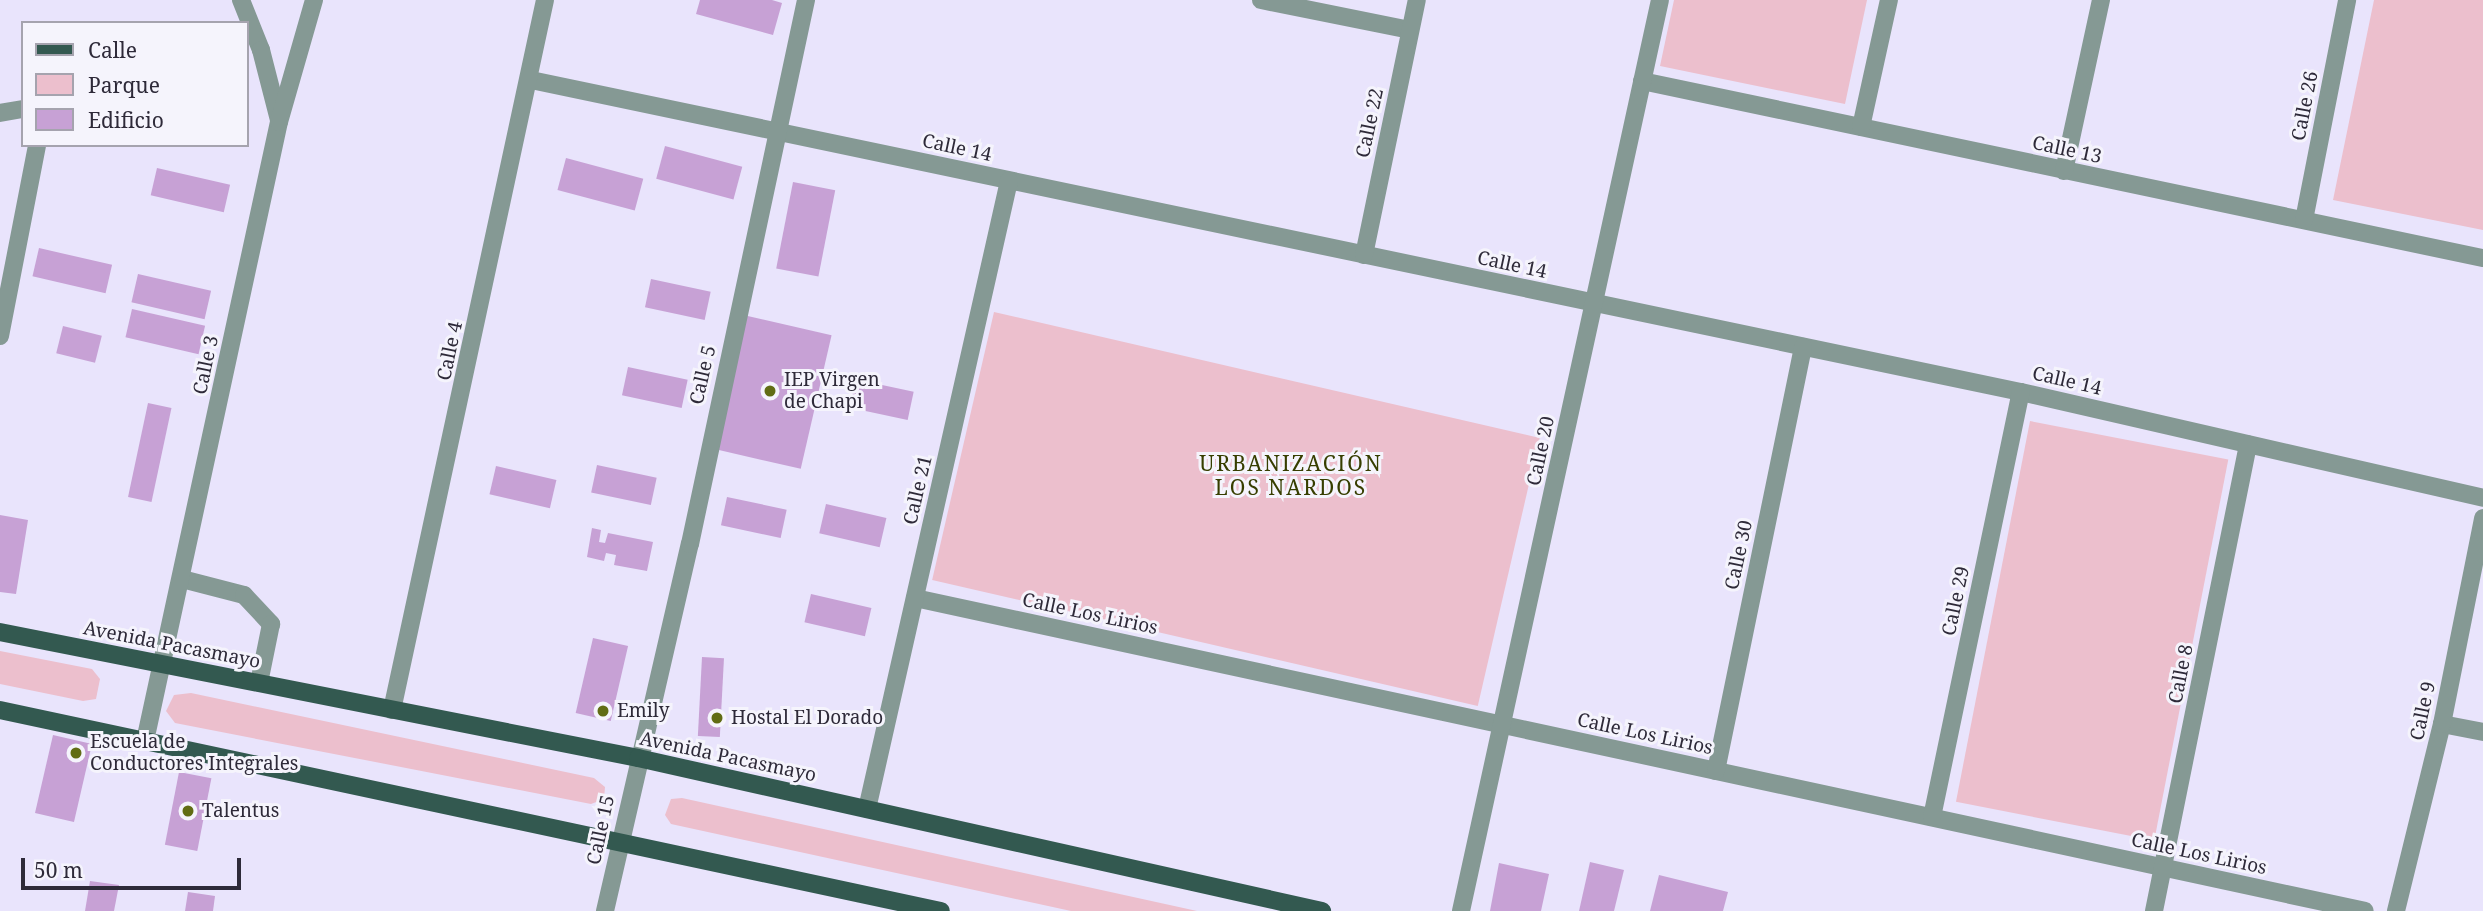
<!DOCTYPE html>
<html>
<head>
<meta charset="utf-8">
<style>
	body { margin:0 }
	#map { position:relative; width:2483px; height:911px; overflow:hidden; background:#e9e4fc; font-family:"Noto Serif",serif }
	div>[style] { position:absolute }
	[style*='--x'] { left:calc(var(--x)*1px); top:calc(var(--y)*1px); width:calc(var(--w)*1px); rotate:calc(var(--a)*1deg) }
	.green>* { inset:0; background:#ecbfcd; transform-origin:0 0 }
	.building>* { inset:0; background:#c7a1d5; transform-origin:0 0 }
	.minor>* { height:18px; margin:-9px; padding:0 9px; transform-origin:9px; border-radius:9px; background:#859994 }
	.major>* { height:18px; margin:-9px; padding:0 9px; transform-origin:9px; border-radius:9px; background:#335950 }
	.dots>* { width:19px; height:19px; translate:-50% -50%; box-sizing:border-box; border:4px solid #f5f4fc; border-radius:50% }
	span { translate:-50% -50%; white-space:nowrap; text-align:center; line-height:1.15; -webkit-text-stroke:6px #f5f4fc; paint-order:stroke }
	.street-label { font-size:19px; color:#2e2a39 }
	.poi-label { font-size:19px; color:#2e2a39 }
	.left { translate:0 -50%; text-align:left }
	.neighbourhood-label { font-size:21px; color:#373e00; letter-spacing:2px }
	.legend { position:absolute; left:21px; top:21px; width:228px; height:126px; box-sizing:border-box; background:#f5f4fc; border:2px solid #a5a3ae; margin:0; padding:9px 12px; list-style:none; font-size:21px; color:#2e2a39 }
	.legend li { display:flex; align-items:center; gap:14px; height:35px }
	.legend b { width:35px; border:2px solid #a5a3ae }
	.scale { position:absolute; left:21px; top:858px; width:220px; height:32px; box-sizing:border-box; border:4px solid #2e2a39; border-top:0; padding-left:9px; font-size:21px; line-height:24px; white-space:nowrap; color:#2e2a39; -webkit-text-stroke:5px #f5f4fc; paint-order:stroke }
</style>
</head>
<body>
<div id="map">
	<div class="green">
		<div style="clip-path:polygon(1674px 0,1867px 0,1845px 104px,1660px 66px)"></div>
		<div style="clip-path:polygon(2374px 0,2483px 0,2483px 230px,2333px 200px)"></div>
		<div style="left:994px;top:312px;width:560px;height:275px;rotate:13deg"></div>
		<div style="left:2030px;top:421px;width:202px;height:388px;rotate:11deg"></div>
		<div style="clip-path:polygon(0 651px,92px 669px,100px 679px,96px 699px,83px 701px,0 684px)"></div>
		<div style="clip-path:polygon(191px 693px,594px 778px,605px 787px,604px 799px,591px 804px,175px 723px,166px 711px,174px 695px)"></div>
		<div style="clip-path:polygon(682px 798px,1197px 911px,1071px 911px,671px 824px,665px 815px,671px 799px)"></div>
	</div>
	<div class="building">
		<div style="clip-path:polygon(700px 0,772px 0,782px 3px,773px 35px,696px 14px)"></div>
		<div style="left:665px;top:146px;width:80px;height:34px;rotate:15deg"></div>
		<div style="left:566px;top:158px;width:80px;height:33px;rotate:15deg"></div>
		<div style="left:157px;top:168px;width:75px;height:28px;rotate:13deg"></div>
		<div style="left:793px;top:182px;width:43px;height:88px;rotate:11deg"></div>
		<div style="left:39px;top:248px;width:75px;height:29px;rotate:13deg"></div>
		<div style="left:138px;top:274px;width:75px;height:29px;rotate:13deg"></div>
		<div style="left:651px;top:279px;width:61px;height:29px;rotate:12deg"></div>
		<div style="left:132px;top:309px;width:75px;height:29px;rotate:13deg"></div>
		<div style="left:739px;top:314px;width:95px;height:137px;rotate:13deg"></div>
		<div style="left:63px;top:326px;width:40px;height:28px;rotate:14deg"></div>
		<div style="left:628px;top:367px;width:61px;height:29px;rotate:12deg"></div>
		<div style="left:854px;top:379px;width:61px;height:29px;rotate:12deg"></div>
		<div style="left:148px;top:403px;width:24px;height:96px;rotate:12deg"></div>
		<div style="left:597px;top:465px;width:61px;height:28px;rotate:12deg"></div>
		<div style="left:496px;top:466px;width:62px;height:29px;rotate:13deg"></div>
		<div style="left:727px;top:497px;width:61px;height:29px;rotate:12deg"></div>
		<div style="left:826px;top:504px;width:62px;height:30px;rotate:13deg"></div>
		<div style="clip-path:polygon(0 515px,28px 520px,16px 594px,0 592px)"></div>
		<div style="clip-path:polygon(592px 528px,601px 530px,599px 542px,605px 543px,608px 533px,653px 542px,647px 571px,614px 565px,616px 555px,606px 553px,604px 561px,587px 557px)"></div>
		<div style="left:811px;top:594px;width:62px;height:29px;rotate:13deg"></div>
		<div style="left:593px;top:638px;width:36px;height:77px;rotate:13deg"></div>
		<div style="left:702px;top:657px;width:22px;height:79px;rotate:3deg"></div>
		<div style="left:53px;top:735px;width:40px;height:80px;rotate:13deg"></div>
		<div style="left:179px;top:772px;width:33px;height:74px;rotate:11deg"></div>
		<div style="clip-path:polygon(1590px 862px,1624px 870px,1614px 911px,1579px 911px)"></div>
		<div style="clip-path:polygon(1499px 863px,1549px 874px,1541px 911px,1490px 911px)"></div>
		<div style="clip-path:polygon(1659px 875px,1728px 892px,1723px 911px,1650px 911px)"></div>
		<div style="clip-path:polygon(90px 881px,119px 885px,114px 911px,85px 911px)"></div>
		<div style="clip-path:polygon(188px 892px,215px 896px,213px 911px,185px 911px)"></div>
	</div>
	<div class="minor">
		<div style="--x:241;--y:0;--w:54;--a:68.2"></div>
		<div style="--x:261;--y:50;--w:72;--a:75.6"></div>
		<div style="--x:1261;--y:0;--w:152;--a:11.4"></div>
		<div style="--x:531;--y:80;--w:1522;--a:11.83"></div>
		<div style="--x:2021;--y:392;--w:474;--a:12.9"></div>
		<div style="--x:1642;--y:81;--w:859;--a:11.89"></div>
		<div style="--x:0;--y:113;--w:23;--a:-10"></div>
		<div style="--x:1861;--y:127;--w:130;--a:-77.6"></div>
		<div style="--x:2064;--y:171;--w:175;--a:-77.8"></div>
		<div style="--x:2304;--y:220;--w:224;--a:-78.9"></div>
		<div style="--x:1364;--y:255;--w:260;--a:-78.3"></div>
		<div style="--x:0;--y:336;--w:195;--a:-79"></div>
		<div style="--x:182;--y:579;--w:64;--a:14.5"></div>
		<div style="--x:244;--y:595;--w:40;--a:47"></div>
		<div style="--x:271;--y:624;--w:60;--a:101.5"></div>
		<div style="--x:915;--y:598;--w:1483;--a:12.18"></div>
		<div style="--x:392;--y:710;--w:726;--a:-77.84"></div>
		<div style="--x:2442;--y:724;--w:42;--a:11"></div>
		<div style="--x:145;--y:741;--w:633;--a:-77.79"></div>
		<div style="--x:279;--y:122;--w:127;--a:-74"></div>
		<div style="--x:1716;--y:771;--w:433;--a:-78.4"></div>
		<div style="--x:867;--y:809;--w:644;--a:-77.26"></div>
		<div style="--x:1932;--y:817;--w:434;--a:-78.2"></div>
		<div style="--x:605;--y:911;--w:377;--a:-77"></div>
		<div style="--x:690;--y:544;--w:556;--a:-77.96"></div>
		<div style="--x:1461;--y:911;--w:932;--a:-77.68"></div>
		<div style="--x:2154;--y:911;--w:476;--a:-78.6"></div>
		<div style="--x:2396;--y:911;--w:193;--a:-76.2"></div>
		<div style="--x:2442;--y:724;--w:210;--a:-78.7"></div>
	</div>
	<div class="major">
		<div style="--x:0;--y:632;--w:650;--a:11.17"></div>
		<div style="--x:638;--y:758;--w:701;--a:12.61"></div>
		<div style="--x:0;--y:710;--w:962;--a:12.06"></div>
	</div>
	<div class="dots">
		<div style="left:770px;top:391px;background:#616c14"></div>
		<div style="left:603px;top:711px;background:#616c14"></div>
		<div style="left:717px;top:718px;background:#616c14"></div>
		<div style="left:76px;top:753px;background:#616c14"></div>
		<div style="left:188px;top:811px;background:#616c14"></div>
	</div>
	<div class="street-label">
		<span style="left:2305px;top:106px;rotate:-79deg">Calle 26</span>
		<span style="left:1370px;top:123px;rotate:-78deg">Calle 22</span>
		<span style="left:957px;top:148px;rotate:12deg">Calle 14</span>
		<span style="left:2067px;top:150px;rotate:12deg">Calle 13</span>
		<span style="left:1512px;top:265px;rotate:12deg">Calle 14</span>
		<span style="left:450px;top:351px;rotate:-78deg">Calle 4</span>
		<span style="left:206px;top:365px;rotate:-78deg">Calle 3</span>
		<span style="left:703px;top:375px;rotate:-77deg">Calle 5</span>
		<span style="left:2067px;top:381px;rotate:13deg">Calle 14</span>
		<span style="left:1541px;top:451px;rotate:-78deg">Calle 20</span>
		<span style="left:918px;top:490px;rotate:-77deg">Calle 21</span>
		<span style="left:1739px;top:555px;rotate:-78deg">Calle 30</span>
		<span style="left:1956px;top:601px;rotate:-78deg">Calle 29</span>
		<span style="left:1090px;top:614px;rotate:12deg">Calle Los Lirios</span>
		<span style="left:172px;top:645px;rotate:11deg">Avenida Pacasmayo</span>
		<span style="left:2181px;top:674px;rotate:-79deg">Calle 8</span>
		<span style="left:2423px;top:711px;rotate:-78deg">Calle 9</span>
		<span style="left:1645px;top:734px;rotate:12deg">Calle Los Lirios</span>
		<span style="left:728px;top:757px;rotate:12deg">Avenida Pacasmayo</span>
		<span style="left:601px;top:830px;rotate:-78deg">Calle 15</span>
		<span style="left:2199px;top:854px;rotate:12deg">Calle Los Lirios</span>
	</div>
	<div class="poi-label">
		<span class="left" style="left:784px;top:391px">IEP Virgen<br>de Chapi</span>
		<span class="left" style="left:617px;top:711px">Emily</span>
		<span class="left" style="left:731px;top:718px">Hostal El Dorado</span>
		<span class="left" style="left:90px;top:753px">Escuela de<br>Conductores Integrales</span>
		<span class="left" style="left:202px;top:811px">Talentus</span>
	</div>
	<div class="neighbourhood-label">
		<span style="left:1291px;top:475px">URBANIZACIÓN<br>LOS NARDOS</span>
	</div>
	<ul class="legend">
	<li><b style="height:9px;background:#335950"></b>Calle</li>
	<li><b style="height:19px;background:#ecbfcd"></b>Parque</li>
	<li><b style="height:19px;background:#c7a1d5"></b>Edificio</li>
	</ul>
	<div class="scale">50 m</div>
</div>
</body>
</html>
